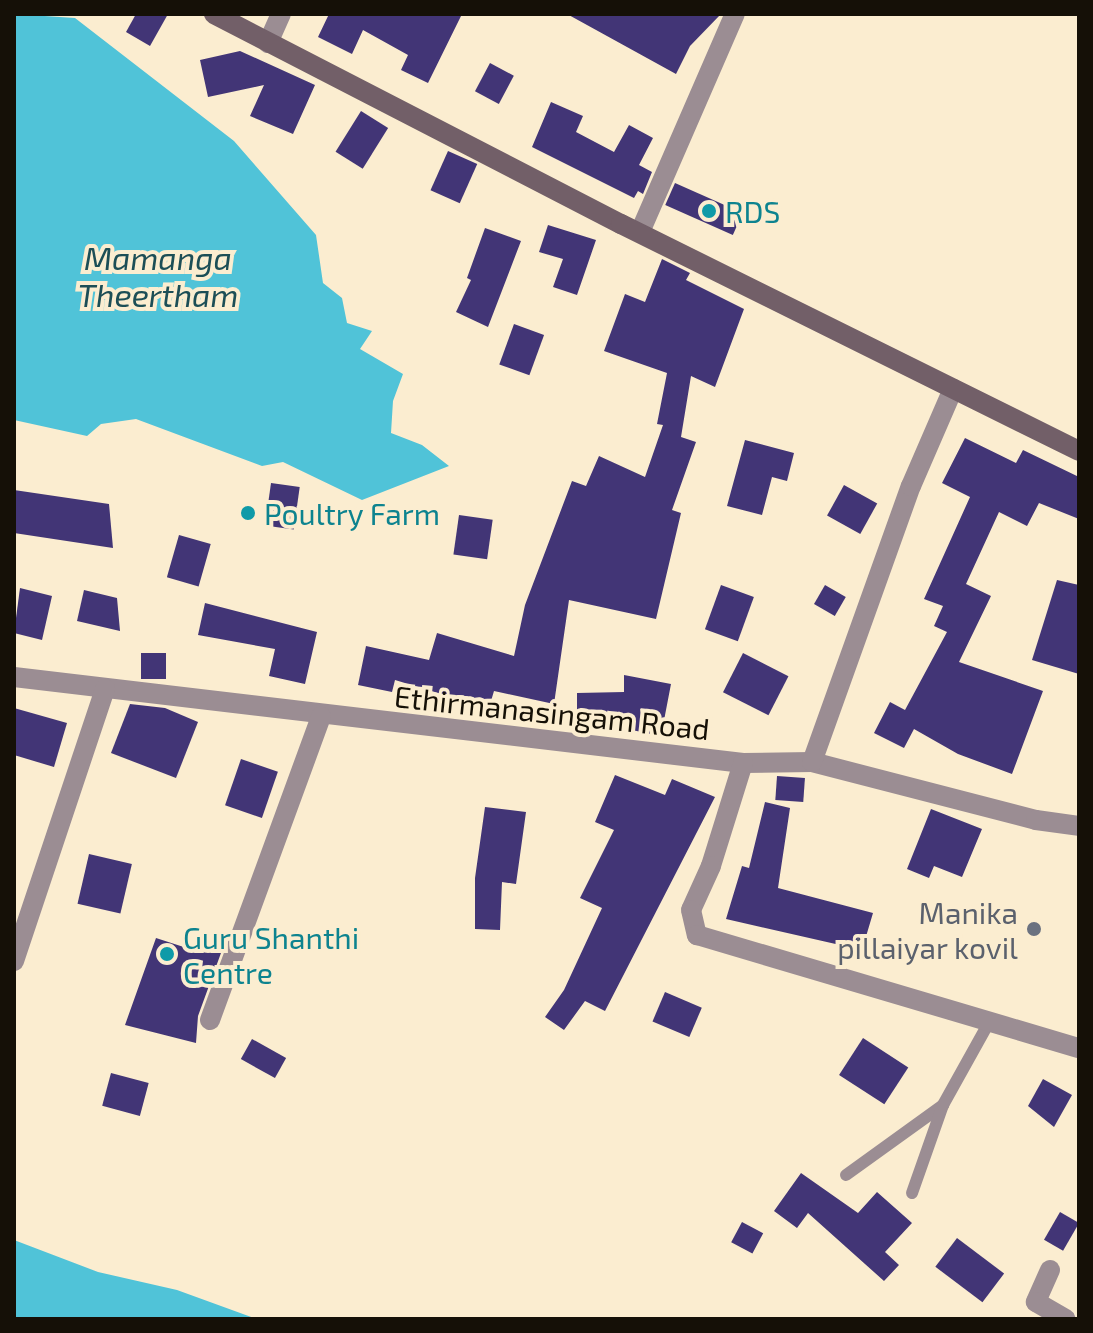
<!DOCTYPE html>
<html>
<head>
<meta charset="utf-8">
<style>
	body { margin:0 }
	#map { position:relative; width:1093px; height:1333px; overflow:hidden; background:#fbedd0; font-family:"Exo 2",sans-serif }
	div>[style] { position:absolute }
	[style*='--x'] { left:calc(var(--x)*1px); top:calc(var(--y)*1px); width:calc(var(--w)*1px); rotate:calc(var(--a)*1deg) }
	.water>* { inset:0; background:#50c3d8 }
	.building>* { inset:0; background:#423576; transform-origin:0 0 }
	.service>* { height:12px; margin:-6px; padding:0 6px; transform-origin:6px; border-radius:6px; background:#9b8d93 }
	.minor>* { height:20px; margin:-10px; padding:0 10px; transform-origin:10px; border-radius:10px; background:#9b8d93 }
	.secondary>* { height:20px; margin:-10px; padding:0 10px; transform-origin:10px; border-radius:10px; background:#725f68 }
	.dots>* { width:22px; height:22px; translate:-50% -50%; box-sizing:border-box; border:4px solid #fbedd0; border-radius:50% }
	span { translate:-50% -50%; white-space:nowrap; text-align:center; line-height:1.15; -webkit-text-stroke:8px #fbedd0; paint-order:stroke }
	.culture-label { font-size:30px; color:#0d838f }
	.left { translate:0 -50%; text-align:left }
	.street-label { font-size:30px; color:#151007 }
	.worship-label { font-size:30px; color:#5b616d }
	.right { translate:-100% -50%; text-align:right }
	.water-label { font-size:32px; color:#1c4e56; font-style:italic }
	.frame { position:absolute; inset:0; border:16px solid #151007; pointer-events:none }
</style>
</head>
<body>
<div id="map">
	<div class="water">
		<div style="clip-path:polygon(14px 14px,75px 18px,234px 141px,316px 235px,323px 283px,342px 298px,347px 323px,372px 331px,360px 349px,403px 374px,393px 401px,391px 433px,422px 445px,449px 466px,362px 500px,283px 462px,262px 466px,136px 419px,101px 424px,87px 436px,14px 420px)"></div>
		<div style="clip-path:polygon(14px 1240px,98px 1272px,177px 1290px,257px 1319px,14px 1319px)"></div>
	</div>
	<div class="building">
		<div style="clip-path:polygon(136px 14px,168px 14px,150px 46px,126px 32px)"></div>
		<div style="clip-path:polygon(329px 14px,462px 14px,428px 83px,401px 70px,408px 55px,363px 30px,352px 54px,318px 37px)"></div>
		<div style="clip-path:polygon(567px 14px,721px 14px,690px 46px,676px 74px)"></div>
		<div style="clip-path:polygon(240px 51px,315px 85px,293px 134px,250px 116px,264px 85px,208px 97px,200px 60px)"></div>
		<div style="left:490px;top:63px;width:27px;height:32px;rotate:28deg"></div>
		<div style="clip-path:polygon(551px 102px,583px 116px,576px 132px,614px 152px,629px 125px,653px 138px,639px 165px,652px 172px,643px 194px,638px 191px,634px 198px,532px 147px)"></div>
		<div style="left:361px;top:111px;width:32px;height:48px;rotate:32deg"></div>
		<div style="left:448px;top:151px;width:32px;height:43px;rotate:24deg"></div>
		<div style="left:675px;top:183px;width:74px;height:24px;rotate:24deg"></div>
		<div style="clip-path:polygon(548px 225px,596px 240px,577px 295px,553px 287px,563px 259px,539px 252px)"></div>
		<div style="clip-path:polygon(485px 228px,521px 241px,488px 327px,456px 312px,471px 280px,467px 278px)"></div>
		<div style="clip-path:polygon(662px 259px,690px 273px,686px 280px,744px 309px,715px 387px,691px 376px,681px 437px,696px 442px,672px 510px,681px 513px,656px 619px,569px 600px,554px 704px,494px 691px,491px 701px,459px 695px,458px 699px,395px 680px,392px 692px,358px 685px,366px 646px,429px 660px,437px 633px,514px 656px,525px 605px,572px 481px,586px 486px,599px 456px,645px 477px,663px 425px,657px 424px,667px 373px,604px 351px,625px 294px,645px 302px)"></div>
		<div style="left:514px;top:324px;width:32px;height:43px;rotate:20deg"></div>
		<div style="clip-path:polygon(965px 438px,1016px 463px,1023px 450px,1079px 477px,1079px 519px,1039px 503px,1027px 526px,999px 512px,966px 584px,991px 596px,959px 662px,1043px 691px,1012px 774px,958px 754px,914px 729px,904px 748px,874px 733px,890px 702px,905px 710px,947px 632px,934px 626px,943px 606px,924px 599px,970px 497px,942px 483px)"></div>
		<div style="clip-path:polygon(745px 440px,794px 453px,787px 481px,772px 477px,762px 515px,727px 506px)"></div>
		<div style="left:271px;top:483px;width:29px;height:43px;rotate:8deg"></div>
		<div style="left:844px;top:485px;width:38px;height:35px;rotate:29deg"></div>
		<div style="clip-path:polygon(14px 490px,109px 504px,113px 548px,14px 533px)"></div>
		<div style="left:459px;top:515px;width:34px;height:40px;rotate:8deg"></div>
		<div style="left:179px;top:535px;width:33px;height:44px;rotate:16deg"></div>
		<div style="clip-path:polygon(1057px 580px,1079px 585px,1079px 674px,1032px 660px)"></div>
		<div style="left:721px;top:585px;width:35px;height:47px;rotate:20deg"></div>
		<div style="left:825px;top:585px;width:24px;height:22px;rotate:30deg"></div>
		<div style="clip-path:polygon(20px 588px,52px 596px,42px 640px,14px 633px)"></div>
		<div style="clip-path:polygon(84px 590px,117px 598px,120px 631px,77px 621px)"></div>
		<div style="clip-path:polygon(205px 603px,317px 632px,305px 684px,269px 676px,275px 649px,198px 635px)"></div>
		<div style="left:141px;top:653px;width:25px;height:26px"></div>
		<div style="left:743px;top:653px;width:51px;height:44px;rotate:27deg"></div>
		<div style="clip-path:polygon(624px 675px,671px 684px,661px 736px,622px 728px,622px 719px,577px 720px,577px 693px,624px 692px)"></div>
		<div style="clip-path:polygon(130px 704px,165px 708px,198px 722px,176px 778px,111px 753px)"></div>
		<div style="clip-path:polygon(14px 708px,67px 723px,54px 767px,14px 755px)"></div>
		<div style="left:241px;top:759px;width:39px;height:49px;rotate:19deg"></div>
		<div style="clip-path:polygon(615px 775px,665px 795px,672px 779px,715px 797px,605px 1011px,585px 1001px,564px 1030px,545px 1017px,564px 990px,602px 908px,580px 898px,614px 830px,595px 822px)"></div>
		<div style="left:777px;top:776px;width:28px;height:24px;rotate:4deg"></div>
		<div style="clip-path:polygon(765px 802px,790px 808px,778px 888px,873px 913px,862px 950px,726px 919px,742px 866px,749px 868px)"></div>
		<div style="clip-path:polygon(485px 807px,526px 812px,516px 884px,502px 882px,500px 930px,475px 929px,475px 878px)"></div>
		<div style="clip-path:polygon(931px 809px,982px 829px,962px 877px,934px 866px,929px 878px,907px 869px)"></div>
		<div style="left:89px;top:854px;width:44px;height:51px;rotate:13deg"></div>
		<div style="clip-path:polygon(203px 934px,225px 942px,198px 1016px,196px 1043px,125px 1025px,156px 938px,196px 951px)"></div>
		<div style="left:665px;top:992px;width:40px;height:32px;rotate:23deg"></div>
		<div style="left:863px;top:1038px;width:54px;height:44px;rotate:33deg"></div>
		<div style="left:252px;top:1039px;width:39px;height:23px;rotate:29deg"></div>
		<div style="left:111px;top:1073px;width:39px;height:34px;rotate:15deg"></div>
		<div style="clip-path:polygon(1043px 1079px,1072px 1095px,1054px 1127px,1028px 1106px)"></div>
		<div style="clip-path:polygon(801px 1173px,858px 1213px,877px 1192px,912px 1223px,885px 1252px,899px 1265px,884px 1281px,808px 1213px,797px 1228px,774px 1211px)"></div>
		<div style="left:1060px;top:1212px;width:22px;height:32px;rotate:30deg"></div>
		<div style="left:742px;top:1222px;width:24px;height:23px;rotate:28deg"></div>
		<div style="left:957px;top:1238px;width:59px;height:36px;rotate:37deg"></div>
	</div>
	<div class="service">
		<div style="--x:846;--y:1175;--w:120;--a:-35.8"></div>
		<div style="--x:912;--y:1193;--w:93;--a:-70.6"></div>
		<div style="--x:943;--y:1105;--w:93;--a:-60.9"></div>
	</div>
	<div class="minor">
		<div style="--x:268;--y:43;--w:32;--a:-66"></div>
		<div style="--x:640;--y:232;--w:238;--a:-66.5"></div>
		<div style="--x:14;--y:677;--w:734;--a:6.73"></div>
		<div style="--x:743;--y:763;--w:69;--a:-0.8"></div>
		<div style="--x:812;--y:762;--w:231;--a:14.5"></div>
		<div style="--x:1036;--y:820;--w:43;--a:7.9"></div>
		<div style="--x:812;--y:762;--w:293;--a:-70.3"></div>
		<div style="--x:911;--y:486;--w:106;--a:-66.6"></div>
		<div style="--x:743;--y:763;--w:108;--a:107.3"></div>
		<div style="--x:711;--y:866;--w:48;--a:114.4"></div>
		<div style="--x:691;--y:910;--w:26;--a:77"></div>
		<div style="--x:697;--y:935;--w:398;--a:16.5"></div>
		<div style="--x:14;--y:961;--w:287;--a:-71.5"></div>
		<div style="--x:210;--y:1020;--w:323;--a:-69.9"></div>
		<div style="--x:1050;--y:1270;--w:35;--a:114"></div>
		<div style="--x:1036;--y:1302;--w:34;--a:30"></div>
	</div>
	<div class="secondary">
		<div style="--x:214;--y:14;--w:458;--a:27.3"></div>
		<div style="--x:621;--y:224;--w:511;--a:26.36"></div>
	</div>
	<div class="dots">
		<div style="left:709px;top:211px;background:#0f9aa8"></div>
		<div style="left:248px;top:513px;background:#0f9aa8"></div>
		<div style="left:1034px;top:929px;background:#6b7280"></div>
		<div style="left:167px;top:954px;background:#0f9aa8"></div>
	</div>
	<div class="culture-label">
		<span class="left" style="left:725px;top:211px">RDS</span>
		<span class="left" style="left:264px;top:513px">Poultry Farm</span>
		<span class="left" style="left:183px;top:954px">Guru Shanthi<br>Centre</span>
	</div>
	<div class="street-label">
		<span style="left:552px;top:712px;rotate:6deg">Ethirmanasingam Road</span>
	</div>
	<div class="worship-label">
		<span class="right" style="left:1018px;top:929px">Manika<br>pillaiyar kovil</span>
	</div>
	<div class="water-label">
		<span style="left:158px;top:276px">Mamanga<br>Theertham</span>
	</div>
	<div class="frame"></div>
</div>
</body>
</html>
